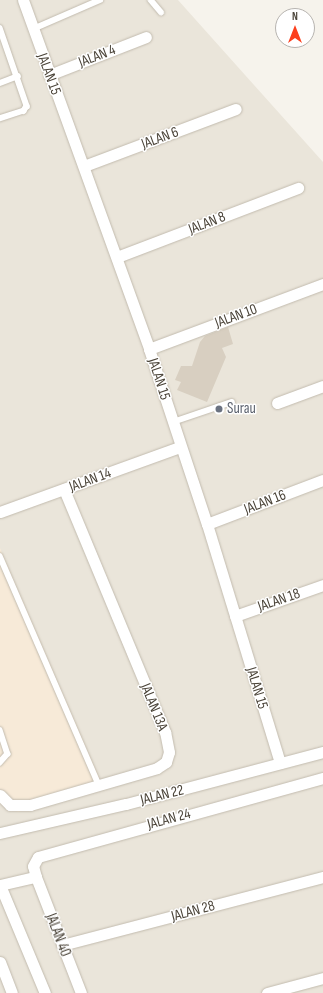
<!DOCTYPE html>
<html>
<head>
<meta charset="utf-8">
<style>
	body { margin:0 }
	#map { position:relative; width:323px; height:993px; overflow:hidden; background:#f6f3ec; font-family:"Sofia Sans Condensed",sans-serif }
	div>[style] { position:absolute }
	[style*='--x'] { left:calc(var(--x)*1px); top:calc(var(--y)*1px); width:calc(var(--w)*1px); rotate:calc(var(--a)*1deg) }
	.residential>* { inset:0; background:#eae5da }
	.commercial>* { inset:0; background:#f7ead8 }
	.building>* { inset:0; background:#d8cfc1 }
	.roads { filter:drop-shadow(0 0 1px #c2bbae) drop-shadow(0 0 1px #c2bbae) }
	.lane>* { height:5.5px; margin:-2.75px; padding:0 2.75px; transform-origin:2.75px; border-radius:2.75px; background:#fff }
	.street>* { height:11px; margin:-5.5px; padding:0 5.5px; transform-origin:5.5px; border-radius:5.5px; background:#fff }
	.dots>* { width:11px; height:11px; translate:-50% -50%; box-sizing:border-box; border:2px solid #fff; border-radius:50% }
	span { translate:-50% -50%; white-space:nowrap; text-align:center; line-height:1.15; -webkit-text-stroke:3px #fff; paint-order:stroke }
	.street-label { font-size:15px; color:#4b4439 }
	.worship-label { font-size:15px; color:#5b616d }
	.left { translate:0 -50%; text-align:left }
	.north { position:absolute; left:275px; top:8px; width:40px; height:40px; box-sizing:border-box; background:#fff; border:1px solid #b7b4b0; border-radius:50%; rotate:0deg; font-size:11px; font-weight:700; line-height:16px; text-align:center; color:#4b4439 }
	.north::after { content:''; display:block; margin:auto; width:14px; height:18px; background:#fc3f1d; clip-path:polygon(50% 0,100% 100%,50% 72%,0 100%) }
</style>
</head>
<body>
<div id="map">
	<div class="residential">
		<div style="clip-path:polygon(0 0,178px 0,323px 162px,323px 993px,0 993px)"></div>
	</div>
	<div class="commercial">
		<div style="clip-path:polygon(0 548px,104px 788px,18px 812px,0 804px)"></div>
	</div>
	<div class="building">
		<div style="clip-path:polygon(228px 327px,233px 344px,222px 348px,226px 357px,207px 402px,177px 390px,181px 382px,175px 380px,181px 366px,192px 366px,200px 342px,205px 336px)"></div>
	</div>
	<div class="roads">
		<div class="lane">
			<div style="--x:151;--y:0;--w:16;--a:50"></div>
			<div style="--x:0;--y:28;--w:83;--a:70.9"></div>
			<div style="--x:27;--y:106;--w:6;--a:121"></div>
			<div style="--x:24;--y:111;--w:25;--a:162"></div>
			<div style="--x:33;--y:29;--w:73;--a:-23.4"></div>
			<div style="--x:0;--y:83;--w:19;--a:-21"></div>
			<div style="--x:173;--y:422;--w:62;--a:-18.7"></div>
			<div style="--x:0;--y:556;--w:249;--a:66.6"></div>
			<div style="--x:0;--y:730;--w:25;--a:72"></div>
			<div style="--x:8;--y:754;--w:12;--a:132"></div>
		</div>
		<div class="street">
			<div style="--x:23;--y:0;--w:371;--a:70.1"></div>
			<div style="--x:149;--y:349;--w:184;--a:71.7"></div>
			<div style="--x:207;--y:524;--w:250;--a:73"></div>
			<div style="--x:49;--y:75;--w:104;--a:-21.4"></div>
			<div style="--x:84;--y:166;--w:162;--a:-20.6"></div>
			<div style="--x:117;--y:257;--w:194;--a:-20.9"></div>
			<div style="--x:149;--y:349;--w:186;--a:-20.5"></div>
			<div style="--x:277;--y:403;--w:49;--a:-20.3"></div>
			<div style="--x:0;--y:512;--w:191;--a:-19.9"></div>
			<div style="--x:207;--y:524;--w:124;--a:-20.8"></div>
			<div style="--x:235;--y:616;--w:93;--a:-19.4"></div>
			<div style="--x:0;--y:795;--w:14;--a:45"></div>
			<div style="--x:10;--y:805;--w:20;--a:0"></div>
			<div style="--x:30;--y:805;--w:132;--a:-16.2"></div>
			<div style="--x:157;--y:768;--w:11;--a:-34"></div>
			<div style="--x:166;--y:762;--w:10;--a:-73"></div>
			<div style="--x:169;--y:752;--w:20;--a:-101"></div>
			<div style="--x:165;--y:732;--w:263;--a:-112.6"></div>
			<div style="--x:0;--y:833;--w:129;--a:-13"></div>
			<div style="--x:126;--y:804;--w:204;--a:-14.8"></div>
			<div style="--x:0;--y:885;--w:117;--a:67.4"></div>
			<div style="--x:0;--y:885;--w:37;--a:-13"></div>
			<div style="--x:62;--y:945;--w:270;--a:-14.6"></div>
			<div style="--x:0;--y:962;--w:33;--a:69"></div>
			<div style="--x:81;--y:993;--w:124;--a:-111.2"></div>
			<div style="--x:36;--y:877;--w:11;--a:-105"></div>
			<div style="--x:33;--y:866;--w:10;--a:-61"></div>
			<div style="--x:38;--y:857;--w:296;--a:-15.5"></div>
			<div style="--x:267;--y:993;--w:58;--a:-15"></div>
		</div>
	</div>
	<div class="dots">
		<div style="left:219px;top:409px;background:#6b7280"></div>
	</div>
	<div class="street-label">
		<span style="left:97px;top:56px;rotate:-21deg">JALAN 4</span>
		<span style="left:49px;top:74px;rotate:70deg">JALAN 15</span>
		<span style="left:160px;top:138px;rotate:-20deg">JALAN 6</span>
		<span style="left:207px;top:223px;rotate:-21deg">JALAN 8</span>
		<span style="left:236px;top:316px;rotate:-20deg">JALAN 10</span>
		<span style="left:159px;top:379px;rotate:72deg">JALAN 15</span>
		<span style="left:90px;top:480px;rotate:-20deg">JALAN 14</span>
		<span style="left:265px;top:502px;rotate:-21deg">JALAN 16</span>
		<span style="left:279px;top:600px;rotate:-19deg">JALAN 18</span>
		<span style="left:257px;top:688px;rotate:73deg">JALAN 15</span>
		<span style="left:154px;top:707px;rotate:68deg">JALAN 13A</span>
		<span style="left:162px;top:795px;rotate:-14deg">JALAN 22</span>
		<span style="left:169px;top:819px;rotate:-15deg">JALAN 24</span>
		<span style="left:193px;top:911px;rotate:-15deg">JALAN 28</span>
		<span style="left:58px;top:935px;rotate:69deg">JALAN 40</span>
	</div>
	<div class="worship-label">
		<span class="left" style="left:227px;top:409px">Surau</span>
	</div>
	<div class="north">N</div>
</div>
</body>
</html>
